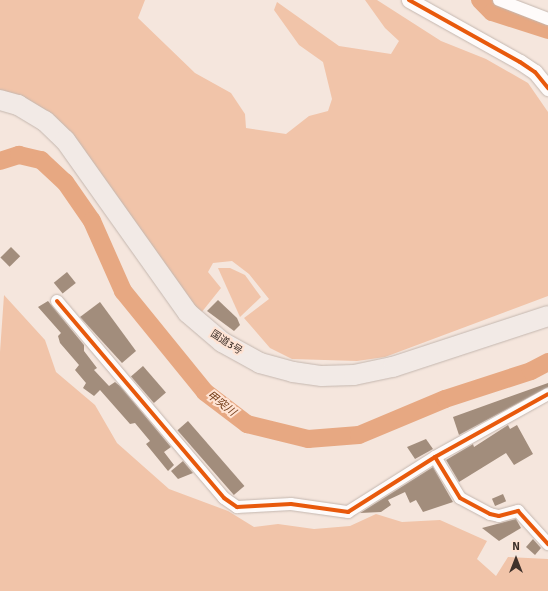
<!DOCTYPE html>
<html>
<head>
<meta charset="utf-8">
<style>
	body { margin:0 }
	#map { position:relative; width:548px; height:591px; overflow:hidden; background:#f5e6dd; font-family:Signika,"Noto Sans JP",sans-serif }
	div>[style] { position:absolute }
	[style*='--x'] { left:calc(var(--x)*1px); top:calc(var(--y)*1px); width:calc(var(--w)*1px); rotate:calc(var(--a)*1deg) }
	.green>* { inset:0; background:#f1c4a9 }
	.river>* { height:18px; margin:-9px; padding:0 9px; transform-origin:9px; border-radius:9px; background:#e7a882 }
	.building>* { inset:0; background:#a28d7c; transform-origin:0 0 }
	.roads { filter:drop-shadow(0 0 1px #c4b7af) drop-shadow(0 0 1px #c4b7af) }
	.minor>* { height:12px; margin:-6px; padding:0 6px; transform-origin:6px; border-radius:6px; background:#fefbfa }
	.tertiary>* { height:15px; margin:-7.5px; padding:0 7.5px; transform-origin:7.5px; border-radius:7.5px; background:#fefbfa }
	.trunk>* { height:20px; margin:-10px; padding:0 10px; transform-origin:10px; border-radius:10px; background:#f2eae6 }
	.cycleway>* { height:4px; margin:-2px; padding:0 2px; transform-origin:2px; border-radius:2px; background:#e8590c }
	span { translate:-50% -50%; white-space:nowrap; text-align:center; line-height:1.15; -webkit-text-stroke:4px #ffe3d3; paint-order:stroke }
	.street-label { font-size:10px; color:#3f312a }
	.water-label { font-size:11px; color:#733d18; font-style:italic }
	.north { position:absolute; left:496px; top:539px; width:40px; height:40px; -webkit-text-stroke:3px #ffe3d3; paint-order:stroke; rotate:0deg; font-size:11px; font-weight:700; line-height:16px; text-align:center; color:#3f312a }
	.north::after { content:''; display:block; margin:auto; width:14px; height:18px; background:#3f312a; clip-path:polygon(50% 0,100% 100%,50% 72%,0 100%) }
</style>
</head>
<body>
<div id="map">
	<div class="green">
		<div style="clip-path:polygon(0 0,145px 0,138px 18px,195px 73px,231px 93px,245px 114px,246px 128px,286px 134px,309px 116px,328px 111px,332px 99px,323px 62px,299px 45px,274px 10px,277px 2px,339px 46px,391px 54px,399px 41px,385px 28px,365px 0,377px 0,441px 41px,486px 59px,528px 83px,548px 112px,548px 296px,385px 357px,357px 361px,292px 359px,270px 348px,244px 318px,269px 299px,249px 274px,232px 261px,213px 263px,208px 272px,221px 288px,201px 313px,19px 98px,0 90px)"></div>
		<div style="clip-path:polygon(218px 268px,230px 268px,245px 275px,261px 297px,240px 317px)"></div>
		<div style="clip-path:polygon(4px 295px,45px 340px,56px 372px,95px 405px,117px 443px,169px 489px,228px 511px,254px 527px,278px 524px,314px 529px,350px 526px,376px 514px,402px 522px,440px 520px,487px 541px,477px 559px,496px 576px,508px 557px,548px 559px,548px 591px,0 591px,0 352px)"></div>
	</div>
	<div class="river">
		<div style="--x:480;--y:0;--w:17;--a:45"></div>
		<div style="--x:492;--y:12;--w:59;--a:17.8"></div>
		<div style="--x:0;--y:161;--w:20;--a:-18"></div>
		<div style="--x:19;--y:155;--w:23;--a:13"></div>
		<div style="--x:41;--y:160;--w:33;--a:43"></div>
		<div style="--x:65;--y:182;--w:47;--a:55.3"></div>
		<div style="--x:92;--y:221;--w:77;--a:66.1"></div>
		<div style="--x:123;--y:291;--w:130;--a:50.9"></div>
		<div style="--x:205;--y:392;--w:53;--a:37.3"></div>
		<div style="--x:247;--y:424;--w:63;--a:13.8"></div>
		<div style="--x:308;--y:439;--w:51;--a:-4.5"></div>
		<div style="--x:359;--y:435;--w:93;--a:-22.7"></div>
		<div style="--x:445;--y:399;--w:90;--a:-18"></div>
		<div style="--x:531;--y:371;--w:19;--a:-28"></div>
	</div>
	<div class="building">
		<div style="left:11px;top:247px;width:13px;height:15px;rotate:45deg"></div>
		<div style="left:67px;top:272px;width:14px;height:17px;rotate:51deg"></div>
		<div style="clip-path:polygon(218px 300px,237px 318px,240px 325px,234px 331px,207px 311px)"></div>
		<div style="clip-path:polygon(48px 301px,84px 345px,84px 351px,97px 368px,94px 370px,109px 386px,115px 382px,120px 386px,171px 447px,164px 452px,174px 465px,168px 471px,146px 444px,150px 441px,135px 423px,130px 424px,100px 390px,94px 396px,83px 388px,86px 383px,75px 370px,79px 365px,60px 343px,58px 336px,61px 333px,38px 307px)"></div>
		<div style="clip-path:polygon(100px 302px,136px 351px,122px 363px,80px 317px)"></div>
		<div style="left:143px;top:366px;width:35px;height:16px;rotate:49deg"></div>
		<div style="clip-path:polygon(548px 383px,548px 387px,459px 435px,453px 417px)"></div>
		<div style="left:188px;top:421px;width:86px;height:14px;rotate:49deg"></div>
		<div style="clip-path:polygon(508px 425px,510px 429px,517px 425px,533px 454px,514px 465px,506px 453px,459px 482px,446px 460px,473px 444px,474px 447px)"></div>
		<div style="clip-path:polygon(426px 439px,433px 449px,415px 459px,407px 447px)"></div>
		<div style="clip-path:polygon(183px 461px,193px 473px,178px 479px,171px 471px)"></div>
		<div style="clip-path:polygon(433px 467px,453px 502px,423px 512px,416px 500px,410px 503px,405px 492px,388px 500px,391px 505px,381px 512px,360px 513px)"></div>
		<div style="left:503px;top:494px;width:8px;height:12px;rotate:67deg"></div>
		<div style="clip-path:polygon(516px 519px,521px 528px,499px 541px,482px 528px)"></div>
		<div style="clip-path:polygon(533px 539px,541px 548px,535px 555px,526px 547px)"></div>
	</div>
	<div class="roads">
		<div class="minor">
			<div style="--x:499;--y:0;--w:53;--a:21.2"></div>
			<div style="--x:57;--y:301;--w:258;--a:49.7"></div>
			<div style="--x:224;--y:498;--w:16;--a:35"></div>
			<div style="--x:237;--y:507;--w:54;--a:-3.2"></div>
			<div style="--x:291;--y:504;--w:58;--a:8"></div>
			<div style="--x:348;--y:512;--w:103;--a:-32.3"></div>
			<div style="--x:435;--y:457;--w:129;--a:-29.1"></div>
			<div style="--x:435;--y:457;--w:48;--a:58.6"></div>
			<div style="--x:460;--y:498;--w:34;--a:28"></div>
			<div style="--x:490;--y:514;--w:9;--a:13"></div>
			<div style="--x:499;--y:516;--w:20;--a:-15"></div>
			<div style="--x:518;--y:511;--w:45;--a:47.7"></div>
		</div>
		<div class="tertiary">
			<div style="--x:409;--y:0;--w:127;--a:29.2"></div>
			<div style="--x:520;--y:62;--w:18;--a:34"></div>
			<div style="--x:535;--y:72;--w:21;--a:51"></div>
		</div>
		<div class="trunk">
			<div style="--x:0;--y:100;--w:19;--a:16"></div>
			<div style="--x:18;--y:105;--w:31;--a:31"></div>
			<div style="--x:45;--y:121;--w:28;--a:44"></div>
			<div style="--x:65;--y:140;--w:212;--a:54.6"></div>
			<div style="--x:188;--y:313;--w:45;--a:40.5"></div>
			<div style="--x:222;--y:342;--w:43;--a:28.9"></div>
			<div style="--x:260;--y:363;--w:34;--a:15"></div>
			<div style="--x:293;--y:372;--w:29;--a:8"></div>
			<div style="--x:322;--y:376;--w:32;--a:-2"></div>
			<div style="--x:354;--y:375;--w:40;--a:-12"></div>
			<div style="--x:393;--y:367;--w:163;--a:-18.2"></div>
		</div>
	</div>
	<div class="cycleway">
		<div style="--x:409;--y:0;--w:127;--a:29.2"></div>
		<div style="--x:520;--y:62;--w:18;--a:34"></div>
		<div style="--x:535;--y:72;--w:21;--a:51"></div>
		<div style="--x:57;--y:301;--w:258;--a:49.7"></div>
		<div style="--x:224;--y:498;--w:16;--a:35"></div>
		<div style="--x:237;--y:507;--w:54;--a:-3.2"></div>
		<div style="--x:291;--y:504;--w:58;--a:8"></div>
		<div style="--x:348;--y:512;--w:103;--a:-32.3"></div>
		<div style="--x:435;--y:457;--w:129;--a:-29.1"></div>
		<div style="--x:435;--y:457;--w:48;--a:58.6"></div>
		<div style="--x:460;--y:498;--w:34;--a:28"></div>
		<div style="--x:490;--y:514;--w:9;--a:13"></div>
		<div style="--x:499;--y:516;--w:20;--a:-15"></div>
		<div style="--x:518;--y:511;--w:45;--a:47.7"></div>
	</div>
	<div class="street-label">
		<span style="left:226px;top:343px;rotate:33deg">国道3号</span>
	</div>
	<div class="water-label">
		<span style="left:221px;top:404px;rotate:38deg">甲突川</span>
	</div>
	<div class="north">N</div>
</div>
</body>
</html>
